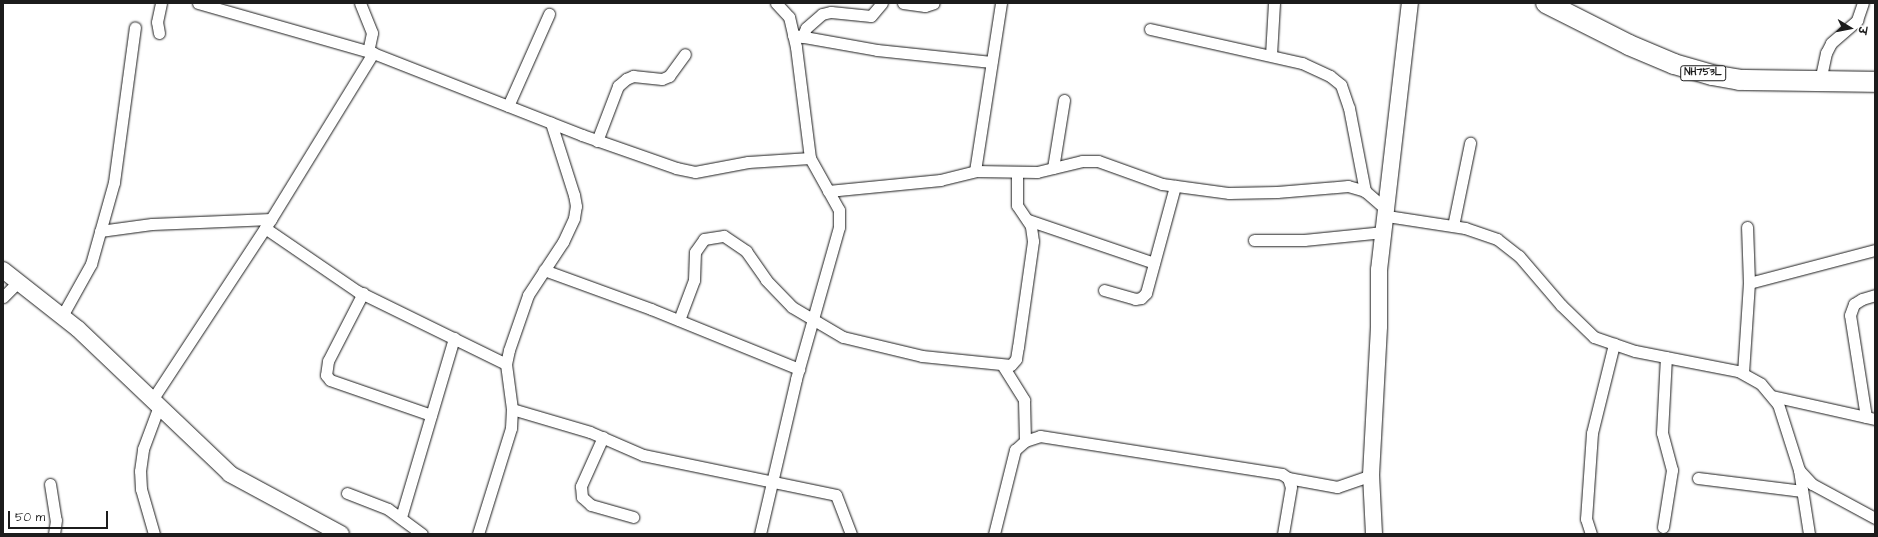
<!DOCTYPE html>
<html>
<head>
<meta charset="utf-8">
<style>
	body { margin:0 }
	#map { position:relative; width:1878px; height:537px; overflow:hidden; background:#fff; font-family:"Architects Daughter","Playpen Sans Deva",sans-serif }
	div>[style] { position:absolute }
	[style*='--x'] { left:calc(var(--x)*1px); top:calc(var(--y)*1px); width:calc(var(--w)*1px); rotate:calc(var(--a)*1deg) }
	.roads { filter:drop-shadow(0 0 1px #1c1c1c) drop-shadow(0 0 1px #1c1c1c) }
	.street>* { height:11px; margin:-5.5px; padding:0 5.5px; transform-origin:5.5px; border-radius:5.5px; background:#fff }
	.secondary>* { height:16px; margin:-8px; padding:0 8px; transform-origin:8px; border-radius:8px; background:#fff }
	.highway>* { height:20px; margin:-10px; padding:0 10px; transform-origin:10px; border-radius:10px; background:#fff }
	span { translate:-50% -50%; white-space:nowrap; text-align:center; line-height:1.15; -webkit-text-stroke:3px #fff; paint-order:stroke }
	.shield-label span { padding:1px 3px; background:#fff; border:1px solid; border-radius:3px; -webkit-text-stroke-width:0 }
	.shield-label { font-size:10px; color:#1c1c1c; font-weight:700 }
	.frame { position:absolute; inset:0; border:4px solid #1c1c1c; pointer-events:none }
	.north { position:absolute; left:1830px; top:8px; width:40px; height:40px; -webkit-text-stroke:3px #fff; paint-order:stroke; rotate:100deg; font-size:11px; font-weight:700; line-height:16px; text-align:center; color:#1c1c1c }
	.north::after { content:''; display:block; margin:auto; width:14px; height:18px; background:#1c1c1c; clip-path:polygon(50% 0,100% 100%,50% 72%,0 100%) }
	.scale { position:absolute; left:8px; top:511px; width:100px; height:18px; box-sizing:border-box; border:2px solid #1c1c1c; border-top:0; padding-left:5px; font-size:12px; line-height:14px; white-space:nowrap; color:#1c1c1c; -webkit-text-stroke:3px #fff; paint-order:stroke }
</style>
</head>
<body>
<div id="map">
	<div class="roads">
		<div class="street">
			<div style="--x:198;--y:3;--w:182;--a:15.9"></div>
			<div style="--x:373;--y:53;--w:225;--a:21.4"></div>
			<div style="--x:582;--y:135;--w:100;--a:19.3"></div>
			<div style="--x:676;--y:168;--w:19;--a:12"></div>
			<div style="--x:695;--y:172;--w:54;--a:-10.7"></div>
			<div style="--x:748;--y:162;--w:62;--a:-3.7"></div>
			<div style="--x:360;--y:3;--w:32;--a:68"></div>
			<div style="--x:372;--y:33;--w:19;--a:102"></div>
			<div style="--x:903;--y:3;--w:22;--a:8"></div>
			<div style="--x:925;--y:6;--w:9;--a:-18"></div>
			<div style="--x:1150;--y:29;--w:156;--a:12.6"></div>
			<div style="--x:1302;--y:63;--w:31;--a:25"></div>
			<div style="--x:1330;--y:76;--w:14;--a:39"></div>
			<div style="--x:1341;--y:85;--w:24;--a:71"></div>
			<div style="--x:1349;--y:108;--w:85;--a:79.1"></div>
			<div style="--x:159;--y:33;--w:11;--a:-100"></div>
			<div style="--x:157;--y:22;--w:19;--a:-78"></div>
			<div style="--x:793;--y:35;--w:85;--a:10.1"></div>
			<div style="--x:877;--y:50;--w:115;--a:6"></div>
			<div style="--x:802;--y:37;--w:10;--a:-66"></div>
			<div style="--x:806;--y:28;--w:21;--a:-41"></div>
			<div style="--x:822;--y:14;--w:9;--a:-13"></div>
			<div style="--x:831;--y:12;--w:40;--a:5.7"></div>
			<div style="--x:871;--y:16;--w:17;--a:-50"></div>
			<div style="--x:1271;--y:55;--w:52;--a:-86.7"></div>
			<div style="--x:1820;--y:81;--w:29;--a:-78"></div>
			<div style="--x:1826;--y:53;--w:11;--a:-63"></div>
			<div style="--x:1831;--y:43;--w:35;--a:-41"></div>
			<div style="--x:1857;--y:20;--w:18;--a:-71"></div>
			<div style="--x:508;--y:106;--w:101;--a:-66"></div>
			<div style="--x:597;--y:141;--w:59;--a:-69.1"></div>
			<div style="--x:618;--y:86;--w:11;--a:-41"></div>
			<div style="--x:626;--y:79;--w:8;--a:-23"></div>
			<div style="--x:633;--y:76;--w:29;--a:6"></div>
			<div style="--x:662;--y:79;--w:8;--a:-23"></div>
			<div style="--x:669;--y:76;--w:27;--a:-54"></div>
			<div style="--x:1053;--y:168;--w:69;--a:-80.8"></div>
			<div style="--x:975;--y:171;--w:170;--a:-81.2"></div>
			<div style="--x:828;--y:191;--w:113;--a:-5.6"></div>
			<div style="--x:940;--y:180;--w:36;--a:-14"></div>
			<div style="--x:975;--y:171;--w:62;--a:0.9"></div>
			<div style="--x:1037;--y:172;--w:46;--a:-13.7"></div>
			<div style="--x:1082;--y:161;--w:16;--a:0"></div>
			<div style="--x:1098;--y:161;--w:68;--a:19.8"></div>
			<div style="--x:1162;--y:184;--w:68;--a:7.7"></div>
			<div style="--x:1229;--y:193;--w:48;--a:-1.2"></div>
			<div style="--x:1277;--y:192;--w:71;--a:-4.8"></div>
			<div style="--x:1348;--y:186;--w:18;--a:16"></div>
			<div style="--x:1365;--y:191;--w:29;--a:41"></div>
			<div style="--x:1387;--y:216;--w:79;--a:8.7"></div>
			<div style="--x:1465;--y:228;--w:34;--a:19"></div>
			<div style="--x:1497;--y:239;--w:28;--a:38"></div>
			<div style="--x:1519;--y:256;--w:65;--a:49.4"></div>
			<div style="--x:1561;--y:305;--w:46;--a:44.1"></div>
			<div style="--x:1594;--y:337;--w:43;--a:18.9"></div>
			<div style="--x:1635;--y:351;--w:105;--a:11"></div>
			<div style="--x:1738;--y:371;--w:26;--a:29"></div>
			<div style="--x:1761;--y:384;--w:26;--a:50"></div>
			<div style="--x:1778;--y:404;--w:69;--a:72.3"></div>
			<div style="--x:1799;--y:470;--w:65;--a:81.1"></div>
			<div style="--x:1028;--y:220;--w:133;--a:18.8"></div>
			<div style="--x:1453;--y:226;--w:85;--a:-78.4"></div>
			<div style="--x:265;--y:228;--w:112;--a:34.4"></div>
			<div style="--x:357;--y:291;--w:166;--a:26.1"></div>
			<div style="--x:100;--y:231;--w:52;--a:-7.7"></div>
			<div style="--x:152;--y:224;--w:119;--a:-2.4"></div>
			<div style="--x:1254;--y:240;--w:50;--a:0"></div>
			<div style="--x:1304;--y:240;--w:80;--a:-5.7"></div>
			<div style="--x:544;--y:270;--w:114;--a:20"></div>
			<div style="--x:651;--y:309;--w:160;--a:22.1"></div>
			<div style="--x:1749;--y:283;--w:130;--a:-14.7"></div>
			<div style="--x:1104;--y:290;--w:32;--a:16"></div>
			<div style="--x:1135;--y:299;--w:6;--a:-9"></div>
			<div style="--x:1141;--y:298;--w:7;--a:-45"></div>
			<div style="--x:1146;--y:293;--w:111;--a:-74.8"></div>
			<div style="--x:363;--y:293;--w:76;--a:117.2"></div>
			<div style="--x:328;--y:361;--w:14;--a:98"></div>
			<div style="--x:326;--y:375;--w:6;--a:51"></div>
			<div style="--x:330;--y:380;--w:107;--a:19.1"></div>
			<div style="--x:3;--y:297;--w:21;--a:-45"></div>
			<div style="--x:62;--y:316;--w:60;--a:-60.9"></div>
			<div style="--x:91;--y:264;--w:85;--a:-74.3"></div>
			<div style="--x:114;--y:182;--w:156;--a:-82.3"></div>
			<div style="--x:679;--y:320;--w:43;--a:-69.4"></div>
			<div style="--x:694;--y:280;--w:28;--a:-88"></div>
			<div style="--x:695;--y:252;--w:16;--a:-55"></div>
			<div style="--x:704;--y:239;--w:20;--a:-9"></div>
			<div style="--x:724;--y:236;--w:27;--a:34"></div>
			<div style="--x:746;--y:251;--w:35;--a:55"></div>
			<div style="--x:766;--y:280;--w:37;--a:46"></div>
			<div style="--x:792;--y:307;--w:59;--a:30.5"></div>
			<div style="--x:843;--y:337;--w:81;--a:13.5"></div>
			<div style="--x:922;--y:356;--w:89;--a:5.8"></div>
			<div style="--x:1011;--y:365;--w:8;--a:-50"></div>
			<div style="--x:1016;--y:359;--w:12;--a:-81"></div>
			<div style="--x:1018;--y:347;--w:107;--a:-81.9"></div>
			<div style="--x:1033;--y:241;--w:15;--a:-98"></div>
			<div style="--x:1031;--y:226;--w:25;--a:-124"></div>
			<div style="--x:1017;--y:205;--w:32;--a:-90"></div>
			<div style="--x:1003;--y:366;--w:40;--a:58"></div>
			<div style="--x:1024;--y:400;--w:41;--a:88.6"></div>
			<div style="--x:1743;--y:373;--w:90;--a:-86.2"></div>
			<div style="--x:1749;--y:283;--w:56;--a:-92"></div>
			<div style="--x:1772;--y:396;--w:106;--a:12.6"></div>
			<div style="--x:152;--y:400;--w:217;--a:-56.7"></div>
			<div style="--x:271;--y:219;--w:195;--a:-58.4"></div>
			<div style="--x:512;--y:409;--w:81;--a:16.4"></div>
			<div style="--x:590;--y:432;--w:58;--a:23.5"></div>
			<div style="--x:643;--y:455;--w:197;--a:11.7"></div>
			<div style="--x:836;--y:495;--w:42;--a:69"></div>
			<div style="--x:1866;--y:417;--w:103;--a:-98.9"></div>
			<div style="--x:1850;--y:315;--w:12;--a:-70"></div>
			<div style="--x:1854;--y:304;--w:9;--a:-32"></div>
			<div style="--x:1862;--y:299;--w:14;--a:-17"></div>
			<div style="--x:603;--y:437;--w:54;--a:114.2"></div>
			<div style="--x:581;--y:486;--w:11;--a:85"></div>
			<div style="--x:582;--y:497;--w:12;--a:42"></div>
			<div style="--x:591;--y:505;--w:44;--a:15.9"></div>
			<div style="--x:1799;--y:470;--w:19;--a:47"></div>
			<div style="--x:1812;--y:484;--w:72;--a:28.4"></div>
			<div style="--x:1288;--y:478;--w:50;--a:10.4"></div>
			<div style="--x:1337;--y:487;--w:36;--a:-19"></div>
			<div style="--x:1698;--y:478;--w:105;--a:7.1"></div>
			<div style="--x:50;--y:484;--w:36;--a:81"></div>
			<div style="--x:56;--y:520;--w:14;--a:98"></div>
			<div style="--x:347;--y:493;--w:44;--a:21.3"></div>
			<div style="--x:388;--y:509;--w:42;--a:36.3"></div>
			<div style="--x:401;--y:517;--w:187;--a:-73.5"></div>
			<div style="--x:1663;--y:527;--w:58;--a:-81"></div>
			<div style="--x:1672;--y:470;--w:38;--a:-105"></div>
			<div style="--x:1662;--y:433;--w:76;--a:-87"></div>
			<div style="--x:154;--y:534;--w:47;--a:-106.1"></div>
			<div style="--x:141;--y:489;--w:18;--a:-93"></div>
			<div style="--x:140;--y:471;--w:22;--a:-82"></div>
			<div style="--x:143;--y:449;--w:46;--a:-69.6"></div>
			<div style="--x:478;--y:534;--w:111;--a:-72.7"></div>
			<div style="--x:511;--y:428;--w:19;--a:-87"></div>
			<div style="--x:512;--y:409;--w:45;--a:-97.6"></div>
			<div style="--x:506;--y:364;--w:14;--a:-78"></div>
			<div style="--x:509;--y:350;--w:58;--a:-70.9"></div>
			<div style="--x:528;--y:295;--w:64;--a:-56.6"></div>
			<div style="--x:563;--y:242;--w:26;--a:-65"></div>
			<div style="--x:574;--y:218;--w:12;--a:-81"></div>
			<div style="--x:576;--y:206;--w:11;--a:-100"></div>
			<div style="--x:574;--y:195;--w:76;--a:-107.7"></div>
			<div style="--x:760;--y:534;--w:159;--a:-76.9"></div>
			<div style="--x:796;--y:379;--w:158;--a:-74.2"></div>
			<div style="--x:839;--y:227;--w:17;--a:-90"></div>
			<div style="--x:839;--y:210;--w:60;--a:-119.1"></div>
			<div style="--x:810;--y:158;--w:112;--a:-97.2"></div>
			<div style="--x:796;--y:47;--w:31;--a:-103"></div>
			<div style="--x:789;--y:17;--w:19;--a:-133"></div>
			<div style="--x:994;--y:534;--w:87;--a:-76"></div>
			<div style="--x:1015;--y:450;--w:13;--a:-42"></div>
			<div style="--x:1025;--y:441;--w:16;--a:-18"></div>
			<div style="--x:1040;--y:436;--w:245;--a:8.9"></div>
			<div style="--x:1282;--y:474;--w:7;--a:34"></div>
			<div style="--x:1288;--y:478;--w:9;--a:72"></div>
			<div style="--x:1291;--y:487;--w:48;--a:99.7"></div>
			<div style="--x:1591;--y:534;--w:16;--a:-108"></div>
			<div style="--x:1586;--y:519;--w:86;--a:-86"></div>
			<div style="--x:1592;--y:433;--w:92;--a:-76.1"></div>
		</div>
		<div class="secondary">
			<div style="--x:3;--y:270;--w:95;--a:38.2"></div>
			<div style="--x:78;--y:329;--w:210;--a:43.6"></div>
			<div style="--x:230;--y:474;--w:126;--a:28.4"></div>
			<div style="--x:1374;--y:534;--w:59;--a:-92.9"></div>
			<div style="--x:1371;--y:475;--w:149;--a:-86.9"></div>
			<div style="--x:1379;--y:326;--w:56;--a:-90"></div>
			<div style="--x:1379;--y:270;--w:269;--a:-83.4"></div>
		</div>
		<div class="highway">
			<div style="--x:1546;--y:3;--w:93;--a:26.8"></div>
			<div style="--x:1629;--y:45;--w:49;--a:22.9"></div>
			<div style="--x:1674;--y:64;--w:40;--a:16"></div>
			<div style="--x:1712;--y:75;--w:27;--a:10"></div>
			<div style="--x:1739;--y:80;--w:136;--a:0.8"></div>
		</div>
	</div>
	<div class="shield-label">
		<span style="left:1703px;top:73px">NH753L</span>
	</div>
	<div class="frame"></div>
	<div class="north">उ</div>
	<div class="scale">50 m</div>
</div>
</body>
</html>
